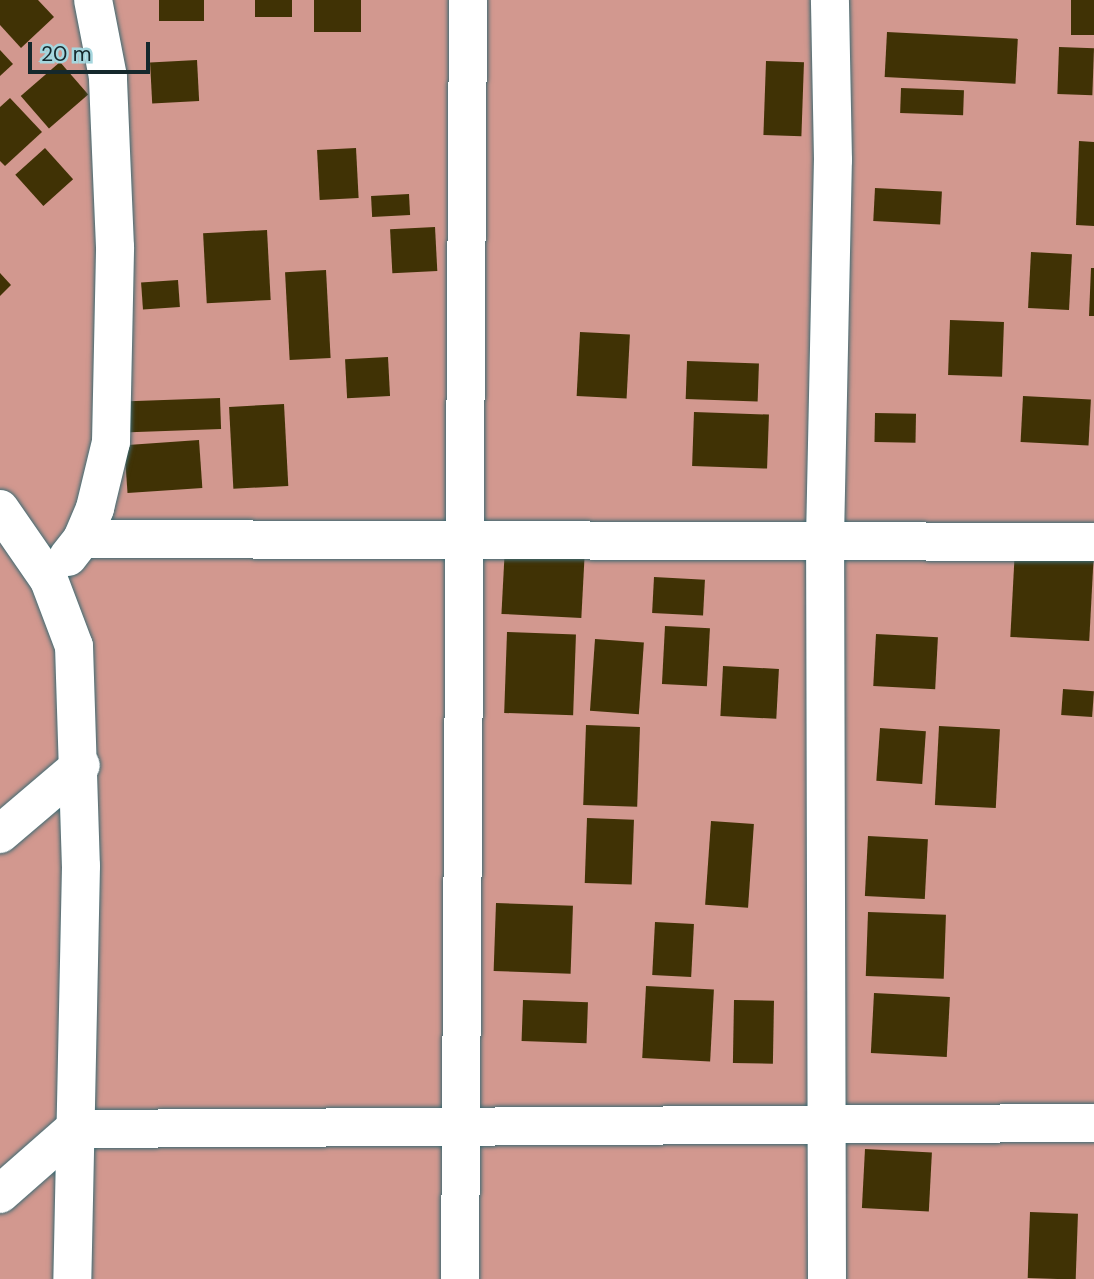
<!DOCTYPE html>
<html>
<head>
<meta charset="utf-8">
<style>
	body { margin:0 }
	#map { position:relative; width:1094px; height:1279px; overflow:hidden; background:#a5d6de; font-family:"DM Sans",sans-serif }
	div>[style] { position:absolute }
	[style*='--x'] { left:calc(var(--x)*1px); top:calc(var(--y)*1px); width:calc(var(--w)*1px); rotate:calc(var(--a)*1deg) }
	.green>* { inset:0; background:#d2988f; transform-origin:0 0 }
	.building>* { inset:0; background:#403205; transform-origin:0 0 }
	.roads { filter:drop-shadow(0 0 2px #3c6971) drop-shadow(0 0 2px #3c6971) }
	.minor>* { height:38px; margin:-19px; padding:0 19px; transform-origin:19px; border-radius:19px; background:#fff }
	span { translate:-50% -50%; white-space:nowrap; text-align:center; line-height:1.15; -webkit-text-stroke:7px #a5d6de; paint-order:stroke }
	.scale { position:absolute; left:28px; top:42px; width:122px; height:32px; box-sizing:border-box; border:4px solid #15282c; border-top:0; padding-left:9px; font-size:21px; line-height:24px; white-space:nowrap; color:#15282c; -webkit-text-stroke:5px #a5d6de; paint-order:stroke }
</style>
</head>
<body>
<div id="map">
	<div class="green">
		<div style="left:0;top:0;width:1094px;height:1279px"></div>
	</div>
	<div class="building">
		<div style="clip-path:polygon(0 0,38px 0,54px 17px,21px 48px,0 25px)"></div>
		<div style="left:159px;top:0;width:45px;height:21px"></div>
		<div style="left:255px;top:0;width:37px;height:17px"></div>
		<div style="left:314px;top:0;width:47px;height:32px"></div>
		<div style="left:1071px;top:0;width:23px;height:35px"></div>
		<div style="left:887px;top:32px;width:131px;height:45px;rotate:3deg"></div>
		<div style="left:1059px;top:47px;width:35px;height:47px;rotate:2deg"></div>
		<div style="clip-path:polygon(0 50px,13px 64px,0 76px)"></div>
		<div style="left:197px;top:60px;width:41px;height:47px;rotate:87deg"></div>
		<div style="left:766px;top:61px;width:38px;height:74px;rotate:2deg"></div>
		<div style="left:60px;top:62px;width:43px;height:52px;rotate:49deg"></div>
		<div style="left:901px;top:88px;width:63px;height:25px;rotate:2deg"></div>
		<div style="clip-path:polygon(10px 98px,42px 132px,5px 166px,0 161px,0 107px)"></div>
		<div style="clip-path:polygon(1079px 141px,1094px 142px,1094px 226px,1076px 225px)"></div>
		<div style="left:45px;top:148px;width:42px;height:40px;rotate:48deg"></div>
		<div style="left:356px;top:148px;width:50px;height:39px;rotate:87deg"></div>
		<div style="left:875px;top:188px;width:67px;height:33px;rotate:3deg"></div>
		<div style="left:409px;top:194px;width:21px;height:38px;rotate:87deg"></div>
		<div style="left:435px;top:227px;width:44px;height:45px;rotate:87deg"></div>
		<div style="left:267px;top:230px;width:70px;height:64px;rotate:87deg"></div>
		<div style="left:1031px;top:252px;width:41px;height:56px;rotate:3deg"></div>
		<div style="clip-path:polygon(1091px 268px,1094px 268px,1094px 316px,1089px 316px)"></div>
		<div style="left:326px;top:270px;width:88px;height:41px;rotate:87deg"></div>
		<div style="clip-path:polygon(0 273px,11px 285px,0 296px)"></div>
		<div style="left:178px;top:280px;width:27px;height:37px;rotate:86deg"></div>
		<div style="left:950px;top:320px;width:54px;height:55px;rotate:2deg"></div>
		<div style="left:580px;top:332px;width:50px;height:64px;rotate:3deg"></div>
		<div style="left:388px;top:357px;width:39px;height:43px;rotate:87deg"></div>
		<div style="left:687px;top:361px;width:72px;height:38px;rotate:2deg"></div>
		<div style="left:1023px;top:396px;width:68px;height:46px;rotate:3deg"></div>
		<div style="left:220px;top:398px;width:31px;height:98px;rotate:88deg"></div>
		<div style="left:284px;top:404px;width:82px;height:55px;rotate:87deg"></div>
		<div style="left:694px;top:412px;width:75px;height:54px;rotate:2deg"></div>
		<div style="left:875px;top:413px;width:41px;height:29px;rotate:1deg"></div>
		<div style="left:199px;top:440px;width:48px;height:75px;rotate:86deg"></div>
		<div style="left:505px;top:546px;width:80px;height:68px;rotate:3deg"></div>
		<div style="left:1015px;top:548px;width:79px;height:89px;rotate:3deg"></div>
		<div style="left:654px;top:577px;width:51px;height:36px;rotate:3deg"></div>
		<div style="left:665px;top:626px;width:45px;height:58px;rotate:3deg"></div>
		<div style="left:507px;top:632px;width:69px;height:81px;rotate:2deg"></div>
		<div style="left:876px;top:634px;width:62px;height:52px;rotate:3deg"></div>
		<div style="left:595px;top:639px;width:49px;height:72px;rotate:4deg"></div>
		<div style="left:723px;top:666px;width:56px;height:50px;rotate:3deg"></div>
		<div style="left:1063px;top:689px;width:31px;height:26px;rotate:4deg"></div>
		<div style="left:586px;top:725px;width:54px;height:80px;rotate:2deg"></div>
		<div style="left:939px;top:726px;width:61px;height:79px;rotate:3deg"></div>
		<div style="left:880px;top:728px;width:46px;height:53px;rotate:4deg"></div>
		<div style="left:587px;top:818px;width:47px;height:65px;rotate:2deg"></div>
		<div style="left:711px;top:821px;width:43px;height:84px;rotate:4deg"></div>
		<div style="left:868px;top:836px;width:60px;height:60px;rotate:3deg"></div>
		<div style="left:496px;top:903px;width:77px;height:68px;rotate:2deg"></div>
		<div style="left:868px;top:912px;width:78px;height:64px;rotate:2deg"></div>
		<div style="left:655px;top:922px;width:39px;height:53px;rotate:3deg"></div>
		<div style="left:646px;top:986px;width:68px;height:72px;rotate:3deg"></div>
		<div style="left:874px;top:993px;width:76px;height:60px;rotate:3deg"></div>
		<div style="left:523px;top:1000px;width:65px;height:41px;rotate:2deg"></div>
		<div style="left:734px;top:1000px;width:40px;height:63px;rotate:1deg"></div>
		<div style="left:865px;top:1149px;width:67px;height:59px;rotate:3deg"></div>
		<div style="left:1030px;top:1212px;width:48px;height:66px;rotate:2deg"></div>
	</div>
	<div class="roads">
		<div class="minor">
			<div style="--x:0;--y:509;--w:86;--a:55.4"></div>
			<div style="--x:49;--y:580;--w:71;--a:69.3"></div>
			<div style="--x:74;--y:646;--w:220;--a:88.2"></div>
			<div style="--x:81;--y:866;--w:413;--a:91.2"></div>
			<div style="--x:82;--y:539;--w:1012;--a:0.17"></div>
			<div style="--x:68;--y:557;--w:23;--a:-52"></div>
			<div style="--x:82;--y:539;--w:34;--a:-67"></div>
			<div style="--x:95;--y:508;--w:68;--a:-76.4"></div>
			<div style="--x:111;--y:442;--w:195;--a:-88.8"></div>
			<div style="--x:115;--y:247;--w:170;--a:-92.4"></div>
			<div style="--x:108;--y:77;--w:78;--a:-101"></div>
			<div style="--x:0;--y:834;--w:106;--a:-40.4"></div>
			<div style="--x:0;--y:1194;--w:98;--a:-41.3"></div>
			<div style="--x:74;--y:1129;--w:1020;--a:-0.34"></div>
			<div style="--x:460;--y:1279;--w:1279;--a:-89.64"></div>
			<div style="--x:827;--y:1279;--w:740;--a:-90.15"></div>
			<div style="--x:825;--y:539;--w:379;--a:-88.8"></div>
			<div style="--x:833;--y:160;--w:160;--a:-91.1"></div>
		</div>
	</div>
	<div class="scale">20 m</div>
</div>
</body>
</html>
